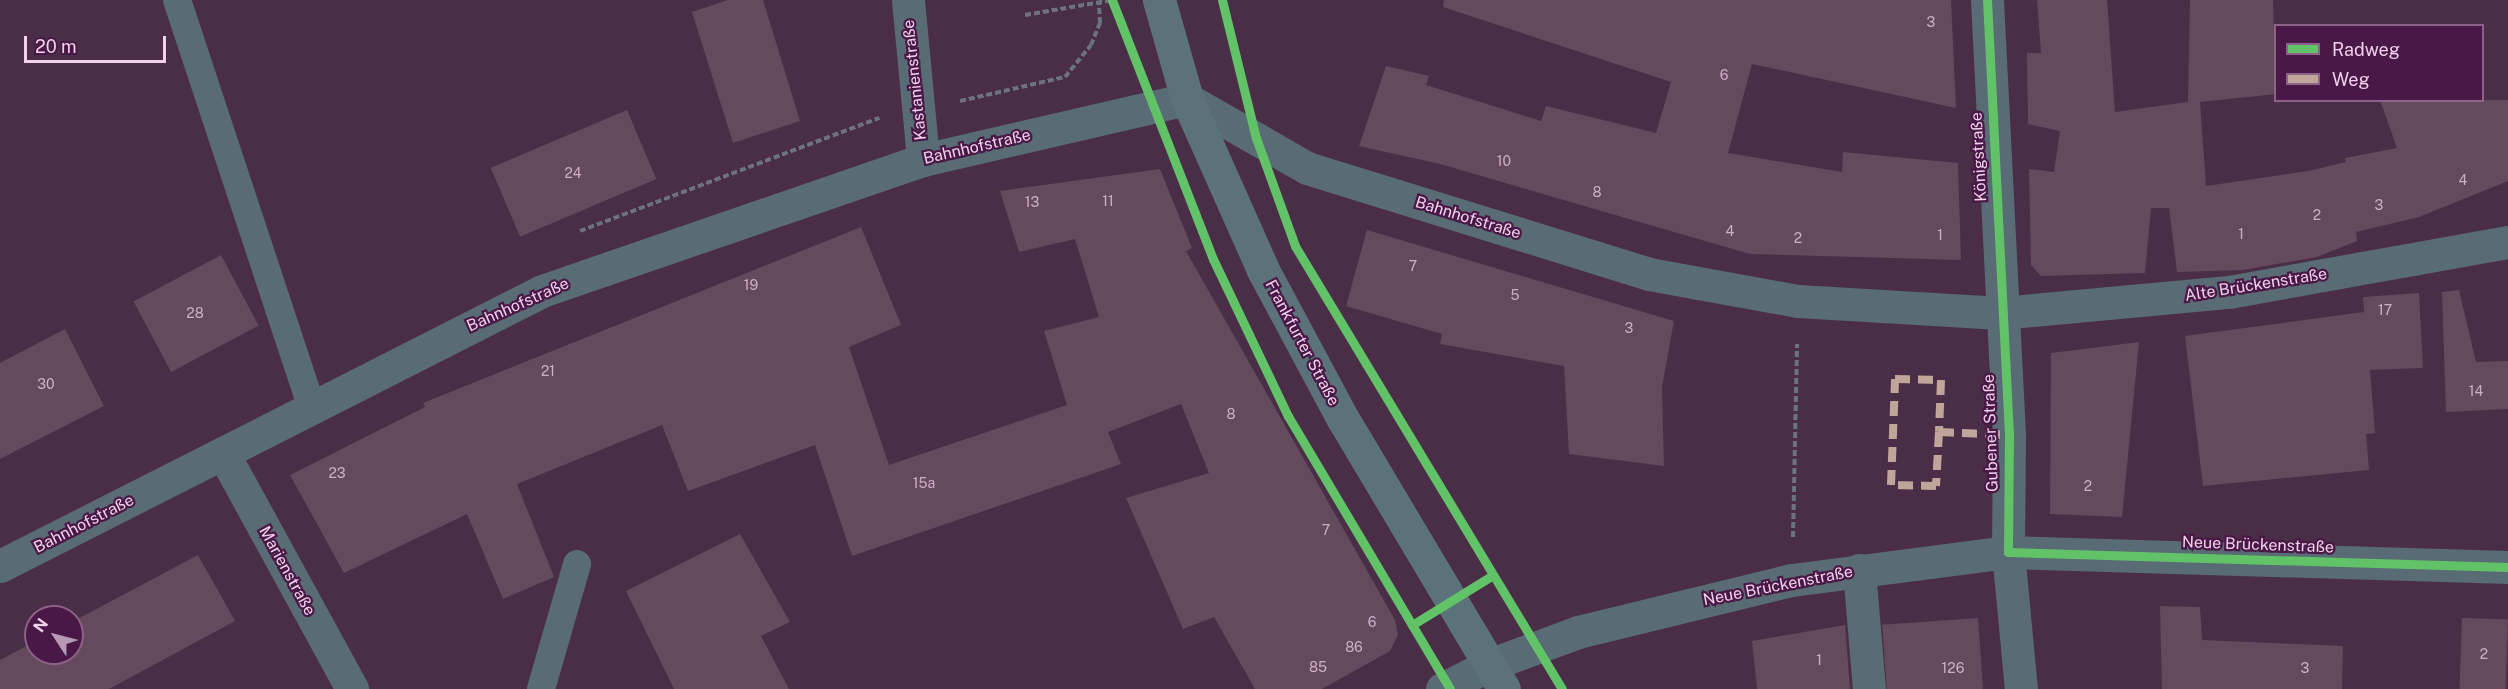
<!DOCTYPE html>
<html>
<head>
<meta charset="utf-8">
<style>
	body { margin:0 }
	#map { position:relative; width:2508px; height:689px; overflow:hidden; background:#4a2e47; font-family:"Public Sans",sans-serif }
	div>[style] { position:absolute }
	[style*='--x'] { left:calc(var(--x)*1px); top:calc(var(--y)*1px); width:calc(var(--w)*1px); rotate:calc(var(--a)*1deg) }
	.building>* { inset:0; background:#644a5c; transform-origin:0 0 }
	.path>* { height:4px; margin-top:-2px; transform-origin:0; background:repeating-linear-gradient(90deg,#6d737d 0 6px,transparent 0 9px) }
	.service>* { height:28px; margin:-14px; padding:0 14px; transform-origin:14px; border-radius:14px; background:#596b74 }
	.minor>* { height:33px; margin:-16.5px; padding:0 16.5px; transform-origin:16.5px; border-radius:16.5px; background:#596b74 }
	.tertiary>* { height:33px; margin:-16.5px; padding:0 16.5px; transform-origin:16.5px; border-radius:16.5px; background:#596b74 }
	.secondary>* { height:33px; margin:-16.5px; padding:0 16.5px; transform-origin:16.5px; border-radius:16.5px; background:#5b727a }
	.quiet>* { height:8px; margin-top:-4px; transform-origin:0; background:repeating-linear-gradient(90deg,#c0a59a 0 15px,transparent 0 23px) }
	.cycleway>* { height:9px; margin:-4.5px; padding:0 4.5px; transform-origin:4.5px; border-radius:4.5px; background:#61c268 }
	span { translate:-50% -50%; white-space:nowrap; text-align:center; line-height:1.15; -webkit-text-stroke:4.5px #491846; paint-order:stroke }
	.number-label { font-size:14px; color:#cdb0c8 }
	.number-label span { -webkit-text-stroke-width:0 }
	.street-label { font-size:16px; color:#f0d2ec }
	.legend { position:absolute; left:2274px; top:24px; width:210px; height:78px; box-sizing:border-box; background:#491846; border:2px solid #8c6288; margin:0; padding:8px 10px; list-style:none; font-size:18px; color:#f0d2ec }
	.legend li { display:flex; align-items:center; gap:12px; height:30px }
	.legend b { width:30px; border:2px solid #8c6288 }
	.north { position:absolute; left:24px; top:605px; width:60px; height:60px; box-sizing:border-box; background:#491846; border:2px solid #8c6288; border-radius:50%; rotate:306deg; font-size:16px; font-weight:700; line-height:24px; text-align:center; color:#f0d2ec }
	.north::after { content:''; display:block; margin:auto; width:21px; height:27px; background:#b699b2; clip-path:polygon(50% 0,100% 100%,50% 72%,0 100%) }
	.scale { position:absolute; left:24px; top:36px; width:142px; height:27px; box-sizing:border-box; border:3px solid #f0d2ec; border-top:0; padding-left:8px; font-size:18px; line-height:21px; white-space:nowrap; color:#f0d2ec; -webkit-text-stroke:4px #491846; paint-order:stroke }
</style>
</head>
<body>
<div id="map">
	<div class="building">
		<div style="clip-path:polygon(728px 0,763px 0,800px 121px,733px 143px,692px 12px)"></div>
		<div style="clip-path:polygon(1444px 0,1951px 0,1956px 108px,1752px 64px,1728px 153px,1842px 172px,1843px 152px,1958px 163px,1961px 260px,1750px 254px,1440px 164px,1359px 146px,1386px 66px,1429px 76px,1426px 85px,1541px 121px,1546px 106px,1656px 133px,1671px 82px,1443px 7px)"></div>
		<div style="clip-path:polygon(2037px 0,2107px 0,2115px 112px,2188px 102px,2190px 0,2273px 0,2276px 94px,2200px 102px,2206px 186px,2308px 171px,2346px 162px,2345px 158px,2397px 148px,2380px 100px,2508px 100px,2508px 181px,2419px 217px,2356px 232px,2357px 241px,2317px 257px,2243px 270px,2177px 272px,2169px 208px,2151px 208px,2145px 273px,2041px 276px,2031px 265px,2029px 169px,2054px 172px,2060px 131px,2028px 124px,2027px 53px,2041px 53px)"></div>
		<div style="left:627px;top:110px;width:75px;height:148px;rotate:67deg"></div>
		<div style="clip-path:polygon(1160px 169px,1192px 248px,1186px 251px,1395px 620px,1398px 635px,1390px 651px,1322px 689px,1255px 689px,1214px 617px,1183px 629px,1126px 498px,1209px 473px,1181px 404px,1108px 432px,1121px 464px,852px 556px,815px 445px,688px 491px,662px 425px,517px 484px,554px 577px,503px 599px,467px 514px,344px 573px,290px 475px,425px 407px,423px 403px,861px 227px,901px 325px,849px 347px,889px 465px,1067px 405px,1044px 331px,1099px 317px,1075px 239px,1019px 252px,1000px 191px)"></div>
		<div style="clip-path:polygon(1367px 230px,1674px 321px,1662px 387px,1664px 466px,1569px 454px,1564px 366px,1440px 344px,1442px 334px,1346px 306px)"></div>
		<div style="left:221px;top:255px;width:80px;height:99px;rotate:62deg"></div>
		<div style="clip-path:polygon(2459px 290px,2476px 362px,2508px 361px,2508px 409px,2446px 412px,2442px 292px)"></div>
		<div style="clip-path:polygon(2419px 293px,2423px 368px,2370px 370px,2375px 433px,2366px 434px,2369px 470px,2203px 486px,2185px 336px,2364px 312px,2363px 297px)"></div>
		<div style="clip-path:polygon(65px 329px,104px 406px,0 459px,0 363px)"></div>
		<div style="clip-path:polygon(2139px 342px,2122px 517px,2050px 514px,2051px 353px)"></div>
		<div style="clip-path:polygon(740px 534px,790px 622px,761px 636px,789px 689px,674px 689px,626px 591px)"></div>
		<div style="clip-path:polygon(198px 555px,235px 621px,109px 689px,0 689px,0 660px,36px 641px,36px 653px,72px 653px,72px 622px)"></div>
		<div style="clip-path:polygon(2160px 606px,2200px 607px,2202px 640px,2343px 646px,2342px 689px,2162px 689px)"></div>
		<div style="left:1978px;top:618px;width:71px;height:96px;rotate:86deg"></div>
		<div style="left:2462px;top:618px;width:46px;height:71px;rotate:2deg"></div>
		<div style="clip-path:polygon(1845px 625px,1850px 689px,1757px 689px,1752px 641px)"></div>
	</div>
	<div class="path">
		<div style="--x:1025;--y:15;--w:89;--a:-9.7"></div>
		<div style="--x:960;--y:101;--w:108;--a:-12.9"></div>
		<div style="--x:1065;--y:77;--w:41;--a:-50.9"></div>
		<div style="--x:1091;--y:45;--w:24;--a:-68"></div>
		<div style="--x:1100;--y:23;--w:21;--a:-93"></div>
		<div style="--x:580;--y:231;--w:320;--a:-20.7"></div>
		<div style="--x:1793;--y:537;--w:193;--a:-88.8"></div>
	</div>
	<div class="service">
		<div style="--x:177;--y:0;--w:428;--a:71.7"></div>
		<div style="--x:541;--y:689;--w:130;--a:-73.9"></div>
	</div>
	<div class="minor">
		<div style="--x:908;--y:0;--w:161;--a:84.6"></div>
		<div style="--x:1987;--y:0;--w:436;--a:87.1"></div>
		<div style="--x:2009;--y:435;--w:117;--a:90.5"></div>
		<div style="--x:2008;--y:552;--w:138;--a:84.6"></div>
		<div style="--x:1187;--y:99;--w:138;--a:29.9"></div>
		<div style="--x:1307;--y:168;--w:358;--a:17.2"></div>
		<div style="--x:1649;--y:274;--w:151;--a:10.3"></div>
		<div style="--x:1798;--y:301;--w:203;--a:3.4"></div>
		<div style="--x:2001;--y:313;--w:229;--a:-5.3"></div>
		<div style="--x:2229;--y:292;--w:283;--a:-10.2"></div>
		<div style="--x:223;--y:453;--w:269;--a:61.3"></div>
		<div style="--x:1859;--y:570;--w:119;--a:85.2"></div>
		<div style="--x:1489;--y:665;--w:95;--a:-20.3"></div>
		<div style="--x:1578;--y:632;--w:220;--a:-13.7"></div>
		<div style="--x:1792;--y:580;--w:218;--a:-7.4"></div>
		<div style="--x:2008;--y:552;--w:500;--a:1.72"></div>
	</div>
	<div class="tertiary">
		<div style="--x:0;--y:566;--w:608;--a:-26.9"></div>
		<div style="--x:542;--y:291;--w:403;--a:-19"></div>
		<div style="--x:923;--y:160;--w:271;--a:-13"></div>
		<div style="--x:1442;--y:689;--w:53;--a:-27.1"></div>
	</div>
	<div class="secondary">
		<div style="--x:1159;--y:0;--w:103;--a:74.2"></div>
		<div style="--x:1187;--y:99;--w:187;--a:66"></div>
		<div style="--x:1263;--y:270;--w:169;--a:61.8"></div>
		<div style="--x:1343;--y:419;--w:314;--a:59.2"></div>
	</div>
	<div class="quiet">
		<div style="--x:1939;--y:432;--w:54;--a:93.2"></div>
		<div style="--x:1936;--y:486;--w:45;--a:-178.7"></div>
		<div style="--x:1891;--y:485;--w:106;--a:-87.8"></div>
		<div style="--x:1895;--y:379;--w:46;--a:1.2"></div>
		<div style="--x:1941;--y:380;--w:52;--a:92.2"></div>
		<div style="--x:1939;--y:432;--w:70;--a:2.5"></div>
	</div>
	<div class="cycleway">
		<div style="--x:1112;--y:0;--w:278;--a:68.7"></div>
		<div style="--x:1213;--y:259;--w:174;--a:64.5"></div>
		<div style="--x:1288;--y:416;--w:317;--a:59.3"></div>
		<div style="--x:1222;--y:0;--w:142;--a:76.2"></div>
		<div style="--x:1256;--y:138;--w:115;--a:70.1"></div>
		<div style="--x:1295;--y:246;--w:517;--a:58.92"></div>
		<div style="--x:1987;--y:0;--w:436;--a:87.1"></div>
		<div style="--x:2009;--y:435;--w:117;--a:90.5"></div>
		<div style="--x:2008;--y:552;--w:500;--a:1.72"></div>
		<div style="--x:1412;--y:625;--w:95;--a:-31.7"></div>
	</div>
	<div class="number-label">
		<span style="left:1931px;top:22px">3</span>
		<span style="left:1724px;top:75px">6</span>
		<span style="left:1504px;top:161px">10</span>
		<span style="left:573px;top:173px">24</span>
		<span style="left:2463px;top:180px">4</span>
		<span style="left:1597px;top:192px">8</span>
		<span style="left:1108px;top:201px">11</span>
		<span style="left:1032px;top:202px">13</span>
		<span style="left:2379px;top:205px">3</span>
		<span style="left:2317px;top:215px">2</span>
		<span style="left:1730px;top:231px">4</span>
		<span style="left:2241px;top:234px">1</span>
		<span style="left:1940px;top:235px">1</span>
		<span style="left:1798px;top:238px">2</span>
		<span style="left:1413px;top:266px">7</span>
		<span style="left:751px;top:285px">19</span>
		<span style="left:1515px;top:295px">5</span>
		<span style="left:2385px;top:310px">17</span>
		<span style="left:195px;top:313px">28</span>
		<span style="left:1629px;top:328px">3</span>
		<span style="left:548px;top:371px">21</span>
		<span style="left:46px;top:384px">30</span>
		<span style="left:2476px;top:391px">14</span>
		<span style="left:1231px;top:414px">8</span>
		<span style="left:337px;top:473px">23</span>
		<span style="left:924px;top:483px">15a</span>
		<span style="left:2088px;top:486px">2</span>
		<span style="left:1326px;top:530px">7</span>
		<span style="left:1372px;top:622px">6</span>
		<span style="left:1354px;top:647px">86</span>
		<span style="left:2484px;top:654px">2</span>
		<span style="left:1819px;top:660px">1</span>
		<span style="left:1318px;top:667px">85</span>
		<span style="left:1953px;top:668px">126</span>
		<span style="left:2305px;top:668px">3</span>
	</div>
	<div class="street-label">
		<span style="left:915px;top:80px;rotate:-96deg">Kastanienstraße</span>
		<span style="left:977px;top:147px;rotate:-13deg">Bahnhofstraße</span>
		<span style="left:1979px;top:157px;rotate:-93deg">Königstraße</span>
		<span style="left:1468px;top:218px;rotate:17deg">Bahnhofstraße</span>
		<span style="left:2256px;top:285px;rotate:-9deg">Alte Brückenstraße</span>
		<span style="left:518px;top:305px;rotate:-24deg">Bahnhofstraße</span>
		<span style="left:1302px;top:343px;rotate:62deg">Frankfurter Straße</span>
		<span style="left:1991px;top:433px;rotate:-92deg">Gubener Straße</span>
		<span style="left:84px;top:524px;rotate:-27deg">Bahnhofstraße</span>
		<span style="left:2258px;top:545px;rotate:2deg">Neue Brückenstraße</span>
		<span style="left:287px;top:571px;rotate:61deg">Marienstraße</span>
		<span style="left:1778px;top:586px;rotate:-11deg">Neue Brückenstraße</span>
	</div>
	<ul class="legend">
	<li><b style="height:8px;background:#61c268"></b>Radweg</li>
	<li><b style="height:8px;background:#c0a59a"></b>Weg</li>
	</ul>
	<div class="north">N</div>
	<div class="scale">20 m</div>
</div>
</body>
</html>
